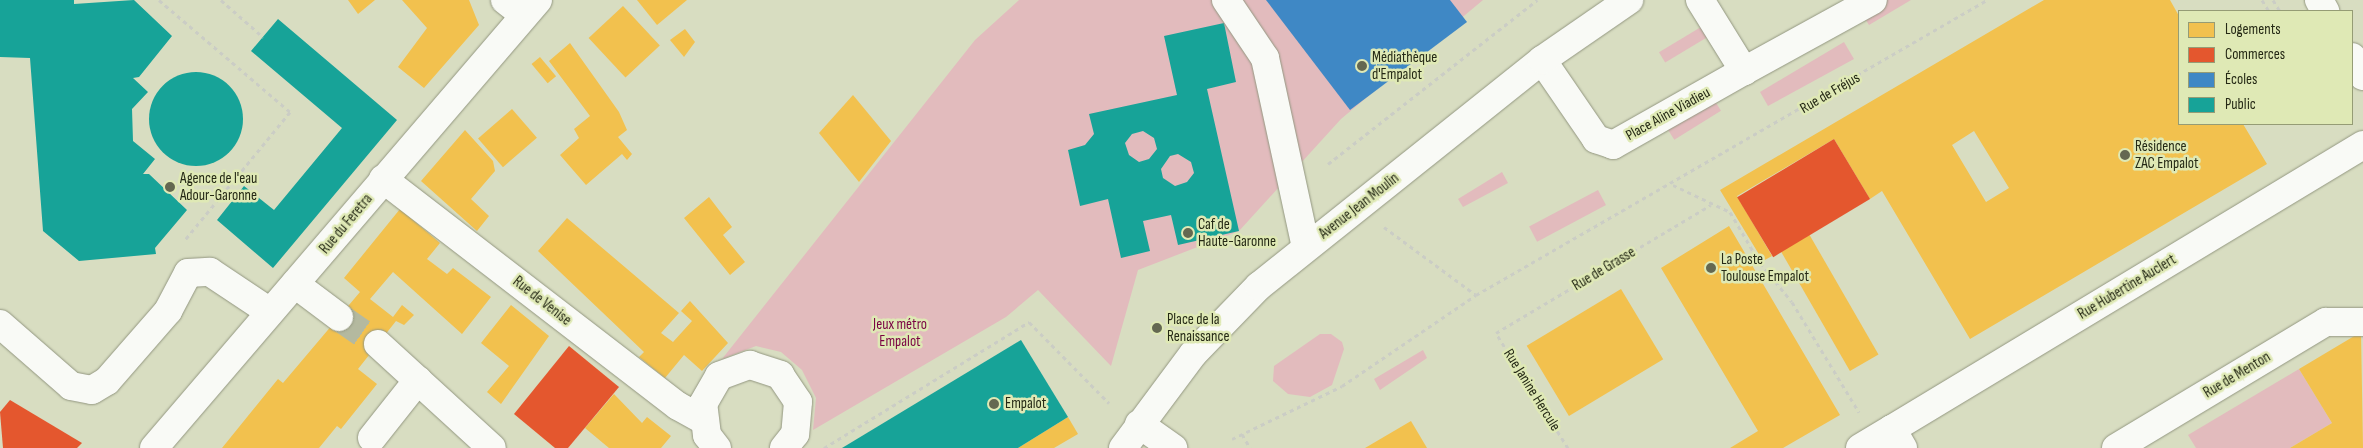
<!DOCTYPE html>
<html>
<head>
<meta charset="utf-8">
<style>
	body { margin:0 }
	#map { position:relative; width:2363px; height:448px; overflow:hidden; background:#d8ddc1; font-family:"Sofia Sans Condensed",sans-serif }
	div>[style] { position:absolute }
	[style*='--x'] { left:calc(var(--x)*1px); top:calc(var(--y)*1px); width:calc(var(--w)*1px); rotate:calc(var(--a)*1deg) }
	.green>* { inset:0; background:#e2bbbd; transform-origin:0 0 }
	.homes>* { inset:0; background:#f2c14e; transform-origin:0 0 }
	.shops>* { inset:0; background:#e4572e; transform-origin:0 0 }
	.schools>* { inset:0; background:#3f88c5 }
	.public>* { inset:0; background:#17a398 }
	.round { border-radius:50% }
	.minor-tunnel>* { height:28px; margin-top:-14px; transform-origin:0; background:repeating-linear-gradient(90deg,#b4b99f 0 28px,transparent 0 42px) }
	.path>* { height:3px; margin-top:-1.5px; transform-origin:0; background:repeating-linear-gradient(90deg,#cbcdc5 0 4px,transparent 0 8px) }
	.roads { filter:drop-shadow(0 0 1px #939781) drop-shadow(0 0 1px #939781) }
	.minor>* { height:28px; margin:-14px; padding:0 14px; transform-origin:14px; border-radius:14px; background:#f9faf6 }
	.dots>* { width:14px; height:14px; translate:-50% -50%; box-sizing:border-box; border:2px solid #dfe9b5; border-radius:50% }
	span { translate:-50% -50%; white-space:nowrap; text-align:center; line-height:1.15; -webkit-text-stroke:5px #dfe9b5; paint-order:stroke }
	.poi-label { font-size:15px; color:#252915 }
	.left { translate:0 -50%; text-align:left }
	.street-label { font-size:15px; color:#252915 }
	.park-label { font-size:15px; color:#7a0243 }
	.legend { position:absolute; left:2178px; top:10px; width:175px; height:115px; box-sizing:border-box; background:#dfe9b5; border:1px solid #959c75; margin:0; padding:6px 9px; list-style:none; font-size:15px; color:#252915 }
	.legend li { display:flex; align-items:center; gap:10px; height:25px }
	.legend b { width:25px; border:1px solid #959c75 }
</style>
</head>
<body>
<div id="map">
	<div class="green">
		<div style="clip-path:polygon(1019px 0,1483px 0,1341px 119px,1239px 231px,1138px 270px,1111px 366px,1038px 290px,1006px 317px,813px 430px,816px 398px,802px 370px,781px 352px,756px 346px,722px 359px,975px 40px)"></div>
		<div style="clip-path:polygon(1881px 0,1911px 0,1869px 25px,1861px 12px)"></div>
		<div style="left:1701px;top:27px;width:12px;height:49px;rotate:59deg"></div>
		<div style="clip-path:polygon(1844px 42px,1854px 59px,1768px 106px,1760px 92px)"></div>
		<div style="left:1713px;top:98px;width:15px;height:55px;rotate:58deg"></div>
		<div style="clip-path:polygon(1502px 172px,1508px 183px,1463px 207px,1458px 199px)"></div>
		<div style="left:1598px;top:190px;width:17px;height:78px;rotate:62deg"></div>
		<div style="clip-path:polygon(1320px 334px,1331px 334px,1342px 342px,1344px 349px,1332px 385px,1310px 397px,1288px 394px,1273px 381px,1274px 366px)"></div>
		<div style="clip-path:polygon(1423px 350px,1427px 358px,1380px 390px,1374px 379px)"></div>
		<div style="clip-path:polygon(2299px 369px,2332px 423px,2290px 448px,2196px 448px,2188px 435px)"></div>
	</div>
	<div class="homes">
		<div style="clip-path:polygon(348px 0,375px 0,358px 14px)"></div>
		<div style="clip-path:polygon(402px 0,469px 0,479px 25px,424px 88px,398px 67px,427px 28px)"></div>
		<div style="clip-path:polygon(637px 0,687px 0,657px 25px)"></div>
		<div style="clip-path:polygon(evenodd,2044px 0,2170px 0,2179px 16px,2179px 124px,2243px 124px,2267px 164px,1970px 339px,1882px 191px,1870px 199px,1834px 139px,1737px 196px,1772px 256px,1763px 261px,1720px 190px,2044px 0,1974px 131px,2009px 188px,1986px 202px,1952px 145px,1974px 131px)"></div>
		<div style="left:623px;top:6px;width:54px;height:47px;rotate:47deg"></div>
		<div style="clip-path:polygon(685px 29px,695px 42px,684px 57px,670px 40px)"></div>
		<div style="clip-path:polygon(570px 43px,619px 112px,627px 130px,618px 137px,632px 154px,627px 160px,622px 154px,586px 185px,560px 155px,579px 138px,574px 129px,590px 116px,549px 61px)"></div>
		<div style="left:540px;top:57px;width:25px;height:11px;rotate:50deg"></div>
		<div style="clip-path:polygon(853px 95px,891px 141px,859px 182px,819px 133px)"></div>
		<div style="left:512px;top:109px;width:38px;height:45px;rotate:49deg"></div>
		<div style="clip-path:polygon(465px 130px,493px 161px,495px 171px,471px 199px,489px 216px,477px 231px,421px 181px)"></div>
		<div style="clip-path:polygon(709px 197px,732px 227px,723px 235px,745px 262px,730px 275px,684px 218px)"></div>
		<div style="clip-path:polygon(400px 209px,440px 243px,427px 259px,447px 274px,453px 268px,491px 297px,462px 334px,393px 272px,370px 299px,393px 317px,402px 305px,414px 315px,404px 325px,396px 321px,358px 369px,377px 384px,341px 429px,337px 426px,319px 448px,222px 448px,278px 379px,283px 383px,360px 292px,344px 278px)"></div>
		<div style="clip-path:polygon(567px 218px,679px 313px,661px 333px,673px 342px,692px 321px,681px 311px,690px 301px,728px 343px,702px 371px,684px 355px,665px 378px,639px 357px,644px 352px,538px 251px)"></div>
		<div style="clip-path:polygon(1729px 226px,1840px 415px,1783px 448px,1730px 448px,1758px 431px,1661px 268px)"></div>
		<div style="left:1809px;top:234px;width:139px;height:33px;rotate:60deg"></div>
		<div style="left:1621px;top:289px;width:82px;height:110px;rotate:59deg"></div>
		<div style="clip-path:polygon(511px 305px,549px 336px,501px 404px,487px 392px,509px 366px,481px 343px)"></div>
		<div style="clip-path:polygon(2361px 332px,2363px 448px,2290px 448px,2332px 423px,2299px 369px)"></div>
		<div style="clip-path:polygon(614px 394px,642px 423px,647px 417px,671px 436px,661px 448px,609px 448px,585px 428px)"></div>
		<div style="clip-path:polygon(1068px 417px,1078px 434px,1054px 448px,1018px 448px)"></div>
		<div style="clip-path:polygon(1411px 421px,1427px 448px,1365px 448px)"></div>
	</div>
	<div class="shops">
		<div style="left:1834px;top:139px;width:70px;height:113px;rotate:59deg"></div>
		<div style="clip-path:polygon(569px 346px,619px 387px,568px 448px,555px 448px,514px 414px)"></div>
		<div style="clip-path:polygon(10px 400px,82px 443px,77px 448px,3px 448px,0 412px)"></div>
	</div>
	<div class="schools">
		<div style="clip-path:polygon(1266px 0,1450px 0,1467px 22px,1350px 110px)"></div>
	</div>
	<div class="public">
		<div style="clip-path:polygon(0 0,74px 0,74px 4px,134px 0,172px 36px,139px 77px,133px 78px,148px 92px,132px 109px,133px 141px,155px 159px,143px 174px,149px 174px,187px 210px,155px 248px,156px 254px,79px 261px,43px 231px,30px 58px,0 57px)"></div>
		<div style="clip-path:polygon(278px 19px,397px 120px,273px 268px,217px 220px,244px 186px,274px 210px,342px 128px,251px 51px)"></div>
		<div style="clip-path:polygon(evenodd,1224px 23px,1236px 82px,1207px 89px,1239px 231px,1178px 245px,1171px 215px,1143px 221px,1150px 251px,1121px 258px,1108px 199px,1080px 206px,1068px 150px,1085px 145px,1094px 134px,1089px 114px,1177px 95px,1164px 36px,1224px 23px,1143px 131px,1154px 138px,1157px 149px,1149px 159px,1139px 162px,1129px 155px,1125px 143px,1132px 134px,1143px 131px,1224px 23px,1178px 154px,1191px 162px,1194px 173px,1187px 182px,1175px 186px,1163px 178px,1161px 169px,1170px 156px,1178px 154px)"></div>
		<div class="round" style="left:149px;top:72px;width:94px;height:94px"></div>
		<div style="clip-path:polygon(1021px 340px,1068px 417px,1018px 448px,842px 448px)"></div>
	</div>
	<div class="minor-tunnel">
		<div style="--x:339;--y:317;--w:47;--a:34.7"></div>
	</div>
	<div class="path">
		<div style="--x:159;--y:0;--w:172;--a:40.5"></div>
		<div style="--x:290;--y:112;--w:167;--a:129.4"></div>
		<div style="--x:221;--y:0;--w:56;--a:41.4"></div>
		<div style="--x:2262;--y:0;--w:13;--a:58"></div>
		<div style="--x:2273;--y:0;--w:13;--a:58"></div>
		<div style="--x:1328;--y:164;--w:266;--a:-38.1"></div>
		<div style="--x:1673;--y:185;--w:63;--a:25.3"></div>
		<div style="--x:1730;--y:212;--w:59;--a:59.5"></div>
		<div style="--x:1760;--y:263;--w:50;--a:50.6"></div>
		<div style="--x:1792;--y:302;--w:129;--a:58.7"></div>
		<div style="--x:1384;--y:227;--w:114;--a:36.5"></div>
		<div style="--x:1242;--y:434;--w:16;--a:60"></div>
		<div style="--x:1232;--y:439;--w:122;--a:-25.7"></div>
		<div style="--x:1342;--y:386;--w:162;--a:-34.2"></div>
		<div style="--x:1476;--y:295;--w:590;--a:-30"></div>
		<div style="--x:824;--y:448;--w:241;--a:-31.6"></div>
		<div style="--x:1029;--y:322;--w:114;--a:45.4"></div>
		<div style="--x:1568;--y:448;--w:136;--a:-122.1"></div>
		<div style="--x:1496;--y:333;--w:250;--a:-30.8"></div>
	</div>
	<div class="roads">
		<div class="minor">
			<div style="--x:505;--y:0;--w:24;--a:38"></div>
			<div style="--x:1226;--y:0;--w:70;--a:56.1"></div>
			<div style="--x:1265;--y:58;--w:193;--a:77.8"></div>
			<div style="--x:1700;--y:0;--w:84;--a:58.2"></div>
			<div style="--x:1744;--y:71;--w:147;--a:-28.8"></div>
			<div style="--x:2319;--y:0;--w:13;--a:61"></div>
			<div style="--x:2352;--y:57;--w:22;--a:60"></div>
			<div style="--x:1542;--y:60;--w:96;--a:55.6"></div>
			<div style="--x:1596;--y:139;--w:18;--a:19"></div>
			<div style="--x:1613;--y:145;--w:150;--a:-29.5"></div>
			<div style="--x:383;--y:179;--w:372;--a:37.6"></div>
			<div style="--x:678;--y:406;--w:29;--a:29"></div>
			<div style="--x:295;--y:284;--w:55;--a:36.9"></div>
			<div style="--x:0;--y:324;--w:94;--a:41.1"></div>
			<div style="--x:71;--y:386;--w:21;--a:11"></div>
			<div style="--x:92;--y:390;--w:17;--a:-31"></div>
			<div style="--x:107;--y:381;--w:93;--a:-48.9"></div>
			<div style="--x:168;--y:311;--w:43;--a:-62.2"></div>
			<div style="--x:188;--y:273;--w:22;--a:-3"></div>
			<div style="--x:210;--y:272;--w:72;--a:33.7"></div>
			<div style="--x:378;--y:344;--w:154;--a:42.4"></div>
			<div style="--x:1139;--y:424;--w:42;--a:35.2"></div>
			<div style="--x:372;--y:438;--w:74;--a:-51.6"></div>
			<div style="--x:154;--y:448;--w:590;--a:-49.4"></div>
			<div style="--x:717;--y:448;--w:16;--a:-128"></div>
			<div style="--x:707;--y:435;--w:31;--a:-97"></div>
			<div style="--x:703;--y:404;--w:32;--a:-60"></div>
			<div style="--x:719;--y:376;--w:33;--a:-20"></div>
			<div style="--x:750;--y:365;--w:32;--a:18"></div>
			<div style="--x:780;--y:375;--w:32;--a:56"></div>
			<div style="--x:798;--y:402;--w:32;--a:95"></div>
			<div style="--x:795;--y:434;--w:18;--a:128"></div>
			<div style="--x:1123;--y:448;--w:117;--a:-53.3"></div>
			<div style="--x:1193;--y:354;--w:95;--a:-45.9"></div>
			<div style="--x:1259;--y:286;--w:362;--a:-38.6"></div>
			<div style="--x:1542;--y:60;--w:106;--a:-34.6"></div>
			<div style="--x:1860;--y:448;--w:37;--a:-31"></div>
			<div style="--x:1903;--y:448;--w:22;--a:-120"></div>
			<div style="--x:1892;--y:429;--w:550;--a:-31.09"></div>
			<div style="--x:2116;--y:448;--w:245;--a:-31"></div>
			<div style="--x:2326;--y:322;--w:37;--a:0"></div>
		</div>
	</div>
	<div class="dots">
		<div style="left:1362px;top:66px;background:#646851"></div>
		<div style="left:2125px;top:155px;background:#646851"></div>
		<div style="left:170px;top:187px;background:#646851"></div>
		<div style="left:1188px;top:233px;background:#646851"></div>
		<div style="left:1711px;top:268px;background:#646851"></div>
		<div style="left:1157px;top:328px;background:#646851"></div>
		<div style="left:994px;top:404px;background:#646851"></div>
	</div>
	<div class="poi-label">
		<span class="left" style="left:1372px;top:66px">Médiathèque<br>d'Empalot</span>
		<span class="left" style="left:2135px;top:155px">Résidence<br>ZAC Empalot</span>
		<span class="left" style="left:180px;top:187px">Agence de l'eau<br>Adour-Garonne</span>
		<span class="left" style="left:1198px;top:233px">Caf de<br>Haute-Garonne</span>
		<span class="left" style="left:1721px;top:268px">La Poste<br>Toulouse Empalot</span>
		<span class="left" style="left:1167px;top:328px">Place de la<br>Renaissance</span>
		<span class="left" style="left:1005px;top:404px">Empalot</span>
	</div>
	<div class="street-label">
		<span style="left:1830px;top:93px;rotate:-30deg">Rue de Fréjus</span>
		<span style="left:1668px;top:114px;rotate:-29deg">Place Aline Viadieu</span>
		<span style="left:1359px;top:206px;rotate:-38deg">Avenue Jean Moulin</span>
		<span style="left:346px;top:224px;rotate:-50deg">Rue du Feretra</span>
		<span style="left:1604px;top:269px;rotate:-31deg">Rue de Grasse</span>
		<span style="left:2127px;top:287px;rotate:-31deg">Rue Hubertine Auclert</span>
		<span style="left:542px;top:301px;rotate:38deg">Rue de Venise</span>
		<span style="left:2237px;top:375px;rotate:-31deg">Rue de Menton</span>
		<span style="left:1532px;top:390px;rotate:58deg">Rue Janine Hercule</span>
	</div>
	<div class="park-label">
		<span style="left:900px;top:333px">Jeux métro<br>Empalot</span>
	</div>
	<ul class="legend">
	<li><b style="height:14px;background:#f2c14e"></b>Logements</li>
	<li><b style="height:14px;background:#e4572e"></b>Commerces</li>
	<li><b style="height:14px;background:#3f88c5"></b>Écoles</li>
	<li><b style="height:14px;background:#17a398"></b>Public</li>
	</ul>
</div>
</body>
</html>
